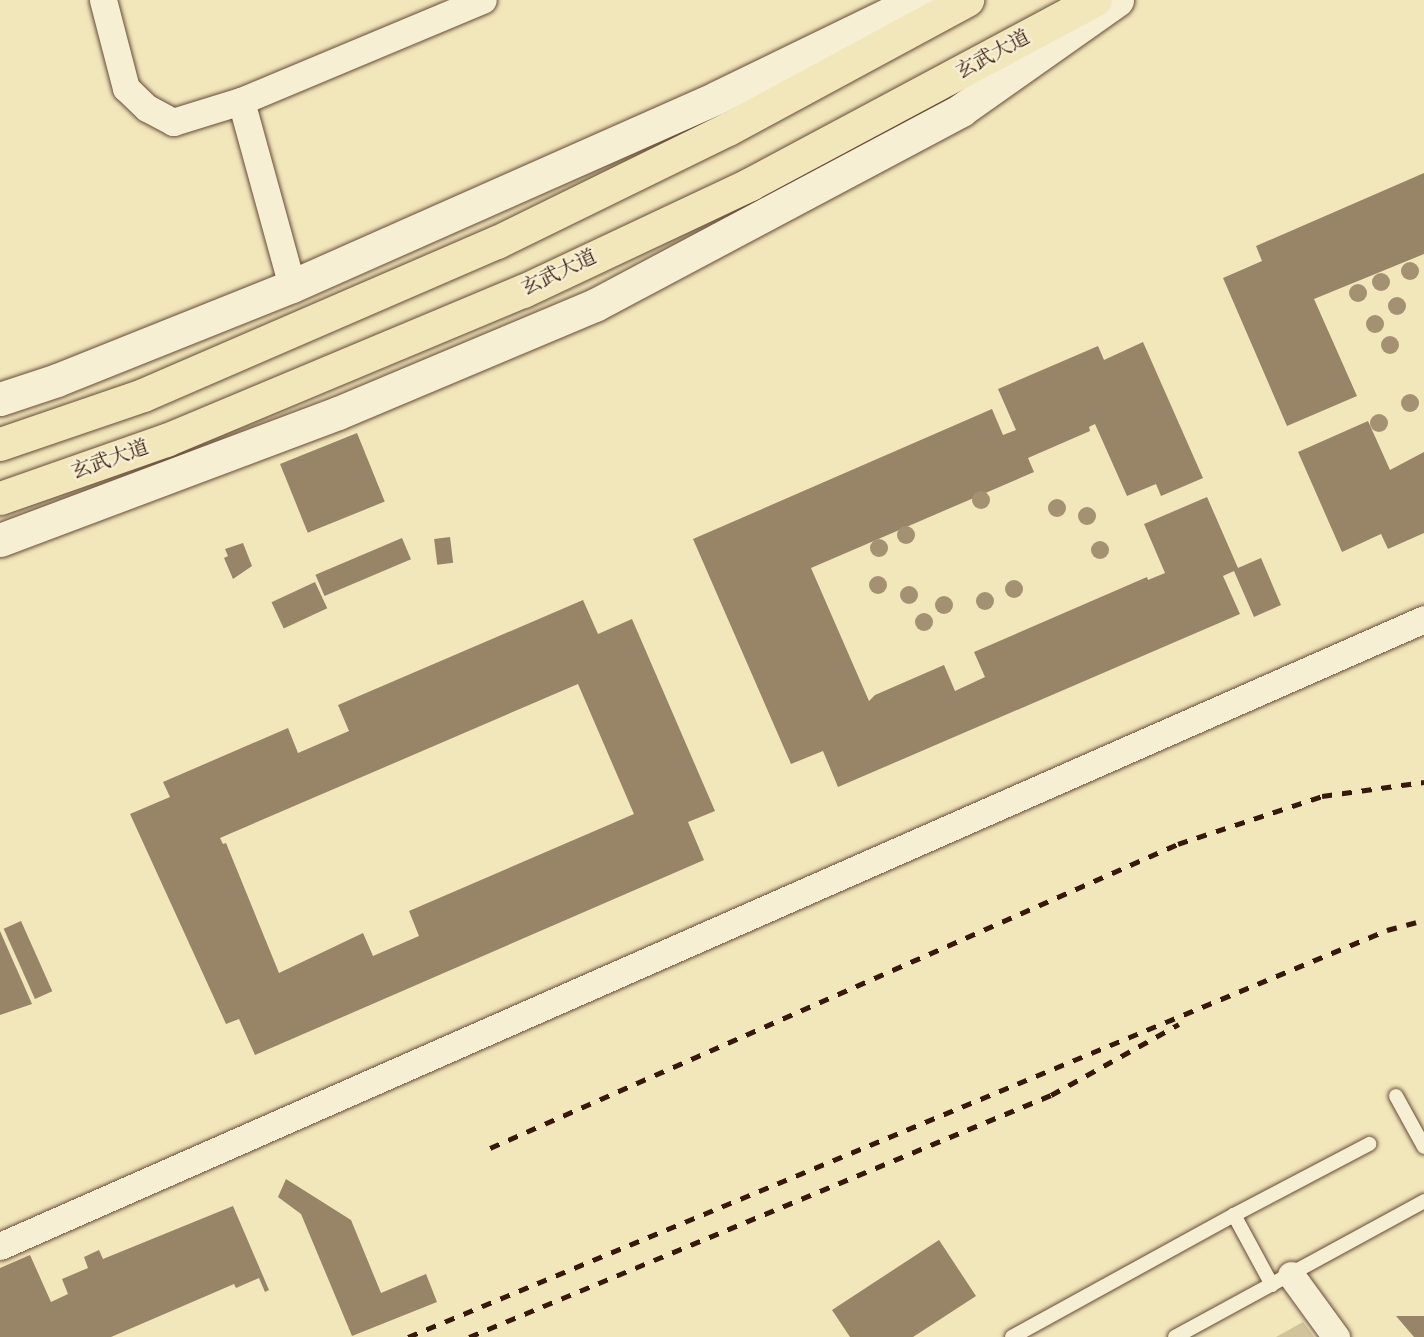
<!DOCTYPE html>
<html>
<head>
<meta charset="utf-8">
<style>
	body { margin:0 }
	#map { position:relative; width:1424px; height:1337px; overflow:hidden; background:#f2e6bb; font-family:"Libre Bodoni","Noto Serif SC",serif }
	div>[style] { position:absolute }
	[style*='--x'] { left:calc(var(--x)*1px); top:calc(var(--y)*1px); width:calc(var(--w)*1px); rotate:calc(var(--a)*1deg) }
	.green>* { inset:0; background:#d2c39d }
	.building>* { inset:0; background:#988467; transform-origin:0 0 }
	.roads { filter:drop-shadow(0 0 2px #654c37) drop-shadow(0 0 2px #654c37) }
	.lane>* { height:14px; margin:-7px; padding:0 7px; transform-origin:7px; border-radius:7px; background:#f7efd3 }
	.street>* { height:27px; margin:-13.5px; padding:0 13.5px; transform-origin:13.5px; border-radius:13.5px; background:#f7efd3 }
	.secondary>* { height:33px; margin:-16.5px; padding:0 16.5px; transform-origin:16.5px; border-radius:16.5px; background:#f7efd3 }
	.highway>* { height:33px; margin:-16.5px; padding:0 16.5px; transform-origin:16.5px; border-radius:16.5px; background:#f2e6bb }
	.rail>* { height:4.5px; margin-top:-2.25px; transform-origin:0; background:repeating-linear-gradient(90deg,#36190b 0 10px,transparent 0 20px) }
	.trees>* { width:18px; height:18px; margin:-9px; border-radius:50%; background:#a49172 }
	span { translate:-50% -50%; white-space:nowrap; text-align:center; line-height:1.15; -webkit-text-stroke:4.5px #f7efd3; paint-order:stroke }
	.street-label { font-size:20px; color:#36190b }
</style>
</head>
<body>
<div id="map">
	<div class="green">
		<div style="clip-path:polygon(1303px 1322px,1314px 1337px,1276px 1337px)"></div>
	</div>
	<div class="building">
		<div style="clip-path:polygon(1424px 173px,1424px 254px,1314px 299px,1357px 396px,1287px 426px,1223px 278px,1262px 261px,1256px 246px)"></div>
		<div style="clip-path:polygon(1143px 342px,1203px 478px,1161px 496px,1156px 484px,1127px 496px,1095px 424px,1089px 427px,1090px 431px,1028px 458px,1034px 472px,811px 568px,869px 701px,875px 695px,944px 665px,955px 691px,985px 677px,974px 652px,1147px 577px,1148px 580px,1165px 573px,1144px 524px,1207px 497px,1238px 568px,1261px 558px,1281px 605px,1254px 617px,1234px 571px,1223px 576px,1240px 614px,838px 787px,823px 751px,791px 764px,693px 539px,992px 409px,1003px 435px,1016px 430px,998px 389px,1098px 346px,1104px 360px)"></div>
		<div style="clip-path:polygon(1368px 421px,1390px 470px,1424px 452px,1424px 533px,1388px 549px,1381px 534px,1342px 552px,1298px 452px)"></div>
		<div style="left:357px;top:433px;width:74px;height:83px;rotate:68deg"></div>
		<div style="left:450px;top:537px;width:26px;height:16px;rotate:83deg"></div>
		<div style="left:402px;top:538px;width:23px;height:94px;rotate:67deg"></div>
		<div style="clip-path:polygon(243px 543px,252px 566px,233px 579px,224px 558px,228px 556px,225px 549px)"></div>
		<div style="left:315px;top:582px;width:29px;height:48px;rotate:65deg"></div>
		<div style="clip-path:polygon(evenodd,583px 600px,598px 634px,632px 619px,715px 811px,688px 822px,704px 860px,255px 1055px,239px 1019px,226px 1024px,130px 814px,170px 797px,163px 782px,288px 728px,298px 753px,349px 731px,338px 705px,583px 600px,578px 684px,634px 814px,409px 911px,419px 936px,373px 956px,363px 933px,279px 973px,226px 843px,223px 844px,220px 838px,578px 684px)"></div>
		<div style="left:21px;top:921px;width:77px;height:19px;rotate:66deg"></div>
		<div style="clip-path:polygon(0 931px,32px 1004px,0 1015px)"></div>
		<div style="clip-path:polygon(286px 1179px,351px 1220px,381px 1293px,426px 1274px,437px 1302px,352px 1336px,301px 1214px,278px 1197px)"></div>
		<div style="clip-path:polygon(233px 1206px,269px 1290px,265px 1292px,259px 1278px,236px 1288px,234px 1284px,111px 1337px,0 1337px,0 1268px,30px 1255px,51px 1302px,68px 1294px,62px 1279px,88px 1268px,84px 1257px,99px 1250px,103px 1259px)"></div>
		<div style="clip-path:polygon(939px 1240px,976px 1296px,913px 1337px,850px 1337px,832px 1310px)"></div>
		<div style="clip-path:polygon(1396px 1316px,1424px 1316px,1424px 1337px,1414px 1337px)"></div>
	</div>
	<div class="roads">
		<div class="lane">
			<div style="--x:1396;--y:1096;--w:58;--a:61.2"></div>
			<div style="--x:1272;--y:1285;--w:80;--a:-118.5"></div>
			<div style="--x:1234;--y:1215;--w:153;--a:-27.7"></div>
			<div style="--x:1012;--y:1337;--w:253;--a:-28.8"></div>
			<div style="--x:1175;--y:1337;--w:284;--a:-28.6"></div>
		</div>
		<div class="street">
			<div style="--x:103;--y:0;--w:91;--a:75.4"></div>
			<div style="--x:126;--y:88;--w:29;--a:44"></div>
			<div style="--x:147;--y:108;--w:30;--a:28"></div>
			<div style="--x:173;--y:122;--w:71;--a:-17.2"></div>
			<div style="--x:241;--y:101;--w:262;--a:-22.7"></div>
			<div style="--x:241;--y:101;--w:192;--a:74.6"></div>
			<div style="--x:0;--y:1246;--w:1556;--a:-23.76"></div>
			<div style="--x:1291;--y:1275;--w:77;--a:54"></div>
		</div>
		<div class="secondary">
			<div style="--x:0;--y:399;--w:60;--a:-18.4"></div>
			<div style="--x:57;--y:380;--w:253;--a:-21.8"></div>
			<div style="--x:292;--y:286;--w:466;--a:-23.9"></div>
			<div style="--x:718;--y:97;--w:222;--a:-25.9"></div>
			<div style="--x:0;--y:540;--w:361;--a:-20.6"></div>
			<div style="--x:338;--y:413;--w:279;--a:-22.8"></div>
			<div style="--x:595;--y:305;--w:415;--a:-28"></div>
			<div style="--x:961;--y:110;--w:191;--a:-35.2"></div>
		</div>
		<div class="highway">
			<div style="--x:0;--y:444;--w:151;--a:-18.9"></div>
			<div style="--x:143;--y:395;--w:386;--a:-23.4"></div>
			<div style="--x:497;--y:242;--w:257;--a:-26.1"></div>
			<div style="--x:728;--y:129;--w:272;--a:-28.4"></div>
			<div style="--x:0;--y:498;--w:176;--a:-19.3"></div>
			<div style="--x:166;--y:440;--w:387;--a:-22.7"></div>
			<div style="--x:523;--y:291;--w:251;--a:-25.2"></div>
			<div style="--x:750;--y:184;--w:391;--a:-28.1"></div>
		</div>
	</div>
	<div class="rail">
		<div style="--x:490;--y:1148;--w:752;--a:-23.84"></div>
		<div style="--x:1178;--y:844;--w:152;--a:-18.4"></div>
		<div style="--x:1322;--y:796;--w:103;--a:-7.8"></div>
		<div style="--x:408;--y:1337;--w:1060;--a:-22.57"></div>
		<div style="--x:1387;--y:930;--w:38;--a:-15"></div>
		<div style="--x:469;--y:1337;--w:630;--a:-22.58"></div>
		<div style="--x:1051;--y:1095;--w:146;--a:-29"></div>
	</div>
	<div class="trees">
		<div style="left:1410px;top:271px"></div>
		<div style="left:1381px;top:282px"></div>
		<div style="left:1358px;top:293px"></div>
		<div style="left:1397px;top:306px"></div>
		<div style="left:1375px;top:324px"></div>
		<div style="left:1390px;top:345px"></div>
		<div style="left:1410px;top:403px"></div>
		<div style="left:1379px;top:423px"></div>
		<div style="left:981px;top:500px"></div>
		<div style="left:1057px;top:508px"></div>
		<div style="left:1087px;top:516px"></div>
		<div style="left:906px;top:535px"></div>
		<div style="left:879px;top:548px"></div>
		<div style="left:1100px;top:550px"></div>
		<div style="left:878px;top:585px"></div>
		<div style="left:1014px;top:589px"></div>
		<div style="left:909px;top:595px"></div>
		<div style="left:985px;top:601px"></div>
		<div style="left:944px;top:605px"></div>
		<div style="left:924px;top:622px"></div>
	</div>
	<div class="street-label">
		<span style="left:993px;top:55px;rotate:-28deg">玄武大道</span>
		<span style="left:559px;top:273px;rotate:-25deg">玄武大道</span>
		<span style="left:110px;top:460px;rotate:-19deg">玄武大道</span>
	</div>
</div>
</body>
</html>
